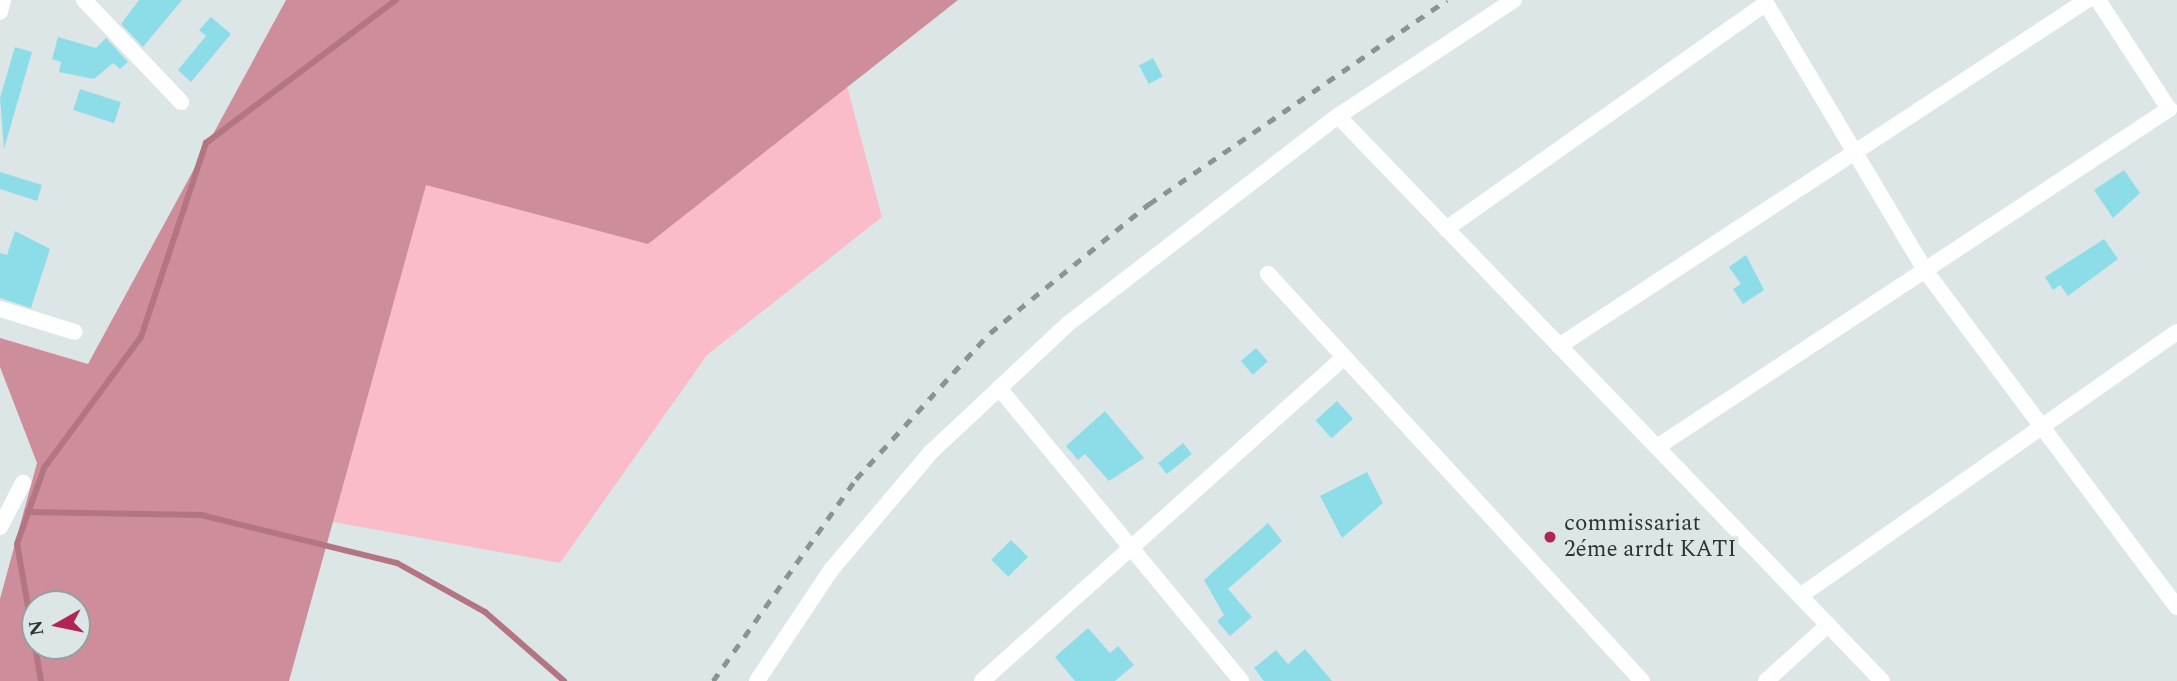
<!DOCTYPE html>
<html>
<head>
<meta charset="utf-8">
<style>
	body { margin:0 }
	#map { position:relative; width:2177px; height:681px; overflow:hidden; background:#dce6e7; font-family:Spectral,serif }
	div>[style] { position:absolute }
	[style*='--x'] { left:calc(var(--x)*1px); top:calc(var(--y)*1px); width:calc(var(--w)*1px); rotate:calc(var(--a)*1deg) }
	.green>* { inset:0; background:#f9bcc8 }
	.forest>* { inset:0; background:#ce8d9b }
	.stream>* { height:6px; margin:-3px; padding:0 3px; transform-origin:3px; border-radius:3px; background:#b37582 }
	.building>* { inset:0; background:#8ddde9; transform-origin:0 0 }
	.minor>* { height:16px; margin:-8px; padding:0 8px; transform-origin:8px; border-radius:8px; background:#fff }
	.rail>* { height:5px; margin-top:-2.5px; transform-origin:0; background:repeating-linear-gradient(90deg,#8b9393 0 9px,transparent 0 18px) }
	.dots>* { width:19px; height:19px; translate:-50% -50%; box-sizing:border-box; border:4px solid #dce6e7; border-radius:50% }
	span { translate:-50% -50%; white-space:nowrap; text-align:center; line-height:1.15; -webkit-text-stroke:7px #dce6e7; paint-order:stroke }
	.poi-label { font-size:23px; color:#2f3333 }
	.left { translate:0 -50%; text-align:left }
	.north { position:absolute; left:21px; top:590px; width:70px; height:70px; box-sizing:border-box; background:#dce6e7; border:2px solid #979e9f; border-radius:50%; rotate:261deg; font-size:19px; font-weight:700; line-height:28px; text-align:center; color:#2f3333 }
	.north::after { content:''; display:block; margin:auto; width:24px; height:32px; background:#b22356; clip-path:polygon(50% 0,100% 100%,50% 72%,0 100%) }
</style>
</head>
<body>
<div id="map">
	<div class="green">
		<div style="clip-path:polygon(824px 0,882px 217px,707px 355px,560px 563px,284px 513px,417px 124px)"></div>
	</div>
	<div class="forest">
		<div style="clip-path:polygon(evenodd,286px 0,958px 0,648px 244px,426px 185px,289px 681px,0 681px,0 599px,37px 463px,0 367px,0 338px,88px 364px,286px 0,35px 604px,77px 604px,77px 646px,35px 646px,35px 604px)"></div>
	</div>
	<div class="stream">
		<div style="--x:28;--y:512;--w:173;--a:1"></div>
		<div style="--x:201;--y:515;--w:202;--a:13.8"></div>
		<div style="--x:397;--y:563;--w:101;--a:29.1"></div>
		<div style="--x:485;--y:612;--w:105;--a:41.1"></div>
		<div style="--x:41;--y:681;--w:139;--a:-99.9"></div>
		<div style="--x:17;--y:544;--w:81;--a:-70.4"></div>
		<div style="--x:44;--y:468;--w:163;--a:-53.5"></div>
		<div style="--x:141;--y:337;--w:205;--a:-71.5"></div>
		<div style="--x:206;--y:143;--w:238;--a:-37"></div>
	</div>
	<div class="building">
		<div style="clip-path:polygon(139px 0,182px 0,143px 47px,121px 24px)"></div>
		<div style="clip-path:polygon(211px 17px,231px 34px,191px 82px,178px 70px,206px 36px,199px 30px)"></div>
		<div style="clip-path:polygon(58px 37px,96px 48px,106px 38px,128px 62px,120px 69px,113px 63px,94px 79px,59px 72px,61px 62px,52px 59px)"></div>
		<div style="clip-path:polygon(15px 47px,32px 52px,4px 149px,0 98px)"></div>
		<div style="left:1153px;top:58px;width:21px;height:16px;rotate:62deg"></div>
		<div style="left:80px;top:89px;width:43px;height:22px;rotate:18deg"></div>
		<div style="clip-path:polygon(2124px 170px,2140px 193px,2113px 218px,2094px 190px)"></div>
		<div style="clip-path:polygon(0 172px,42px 185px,37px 201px,0 189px)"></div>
		<div style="clip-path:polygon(15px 231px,50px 249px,31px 308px,0 298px,0 253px,7px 255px)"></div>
		<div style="clip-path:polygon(2104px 239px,2118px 259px,2068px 296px,2060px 285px,2053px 290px,2045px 277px)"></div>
		<div style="clip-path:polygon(1746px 255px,1764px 290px,1743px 304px,1733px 289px,1741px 284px,1729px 267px)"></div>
		<div style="left:1256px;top:348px;width:18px;height:20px;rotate:49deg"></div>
		<div style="left:1337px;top:401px;width:24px;height:29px;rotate:48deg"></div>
		<div style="clip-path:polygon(1105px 411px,1144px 458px,1109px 481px,1085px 454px,1078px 460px,1066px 446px)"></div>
		<div style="left:1183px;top:443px;width:14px;height:32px;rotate:51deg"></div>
		<div style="clip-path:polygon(1367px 472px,1383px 503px,1342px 538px,1320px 496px)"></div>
		<div style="clip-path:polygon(1268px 523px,1282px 541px,1228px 589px,1252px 617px,1230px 636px,1217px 621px,1224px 615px,1204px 580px)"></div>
		<div style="left:1011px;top:540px;width:24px;height:28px;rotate:45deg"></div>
		<div style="clip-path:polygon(1088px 628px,1110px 653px,1118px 646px,1134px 665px,1115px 681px,1075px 681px,1055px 657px)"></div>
		<div style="clip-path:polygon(1305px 649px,1332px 681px,1264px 681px,1254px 668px,1276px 650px,1288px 664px)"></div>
	</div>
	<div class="minor">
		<div style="--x:84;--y:0;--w:141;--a:46.4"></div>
		<div style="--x:1764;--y:0;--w:318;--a:59.2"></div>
		<div style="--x:1927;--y:273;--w:417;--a:53.2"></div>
		<div style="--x:0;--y:12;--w:12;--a:-76"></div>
		<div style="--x:1338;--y:116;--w:784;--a:46.08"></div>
		<div style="--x:1446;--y:229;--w:392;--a:-35.2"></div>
		<div style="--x:1268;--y:274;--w:553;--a:47.42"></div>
		<div style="--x:0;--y:309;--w:78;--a:17"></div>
		<div style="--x:1559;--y:346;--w:631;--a:-33.24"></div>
		<div style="--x:999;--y:388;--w:380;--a:50.4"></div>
		<div style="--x:1657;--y:447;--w:614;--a:-33.43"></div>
		<div style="--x:2169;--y:109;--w:130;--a:-123.1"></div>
		<div style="--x:0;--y:527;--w:50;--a:-62.4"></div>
		<div style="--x:1800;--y:596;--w:460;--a:-35"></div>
		<div style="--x:757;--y:681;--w:133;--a:-56.3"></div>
		<div style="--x:831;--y:570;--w:155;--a:-49.7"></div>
		<div style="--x:931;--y:452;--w:189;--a:-43.1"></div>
		<div style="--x:1069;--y:323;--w:339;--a:-37.6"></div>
		<div style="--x:1338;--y:116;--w:211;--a:-33.4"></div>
		<div style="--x:982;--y:681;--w:486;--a:-41.8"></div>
		<div style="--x:1766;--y:681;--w:84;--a:-42.1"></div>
	</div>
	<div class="rail">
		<div style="--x:713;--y:681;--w:247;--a:-54.7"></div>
		<div style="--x:856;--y:479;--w:198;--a:-47.5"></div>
		<div style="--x:990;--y:333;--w:205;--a:-39.1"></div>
		<div style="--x:1149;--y:204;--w:361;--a:-34.4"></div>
	</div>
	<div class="dots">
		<div style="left:1550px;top:537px;background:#b22356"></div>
	</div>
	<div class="poi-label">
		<span class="left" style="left:1564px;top:537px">commissariat<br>2éme arrdt KATI</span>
	</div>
	<div class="north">N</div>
</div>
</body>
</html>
